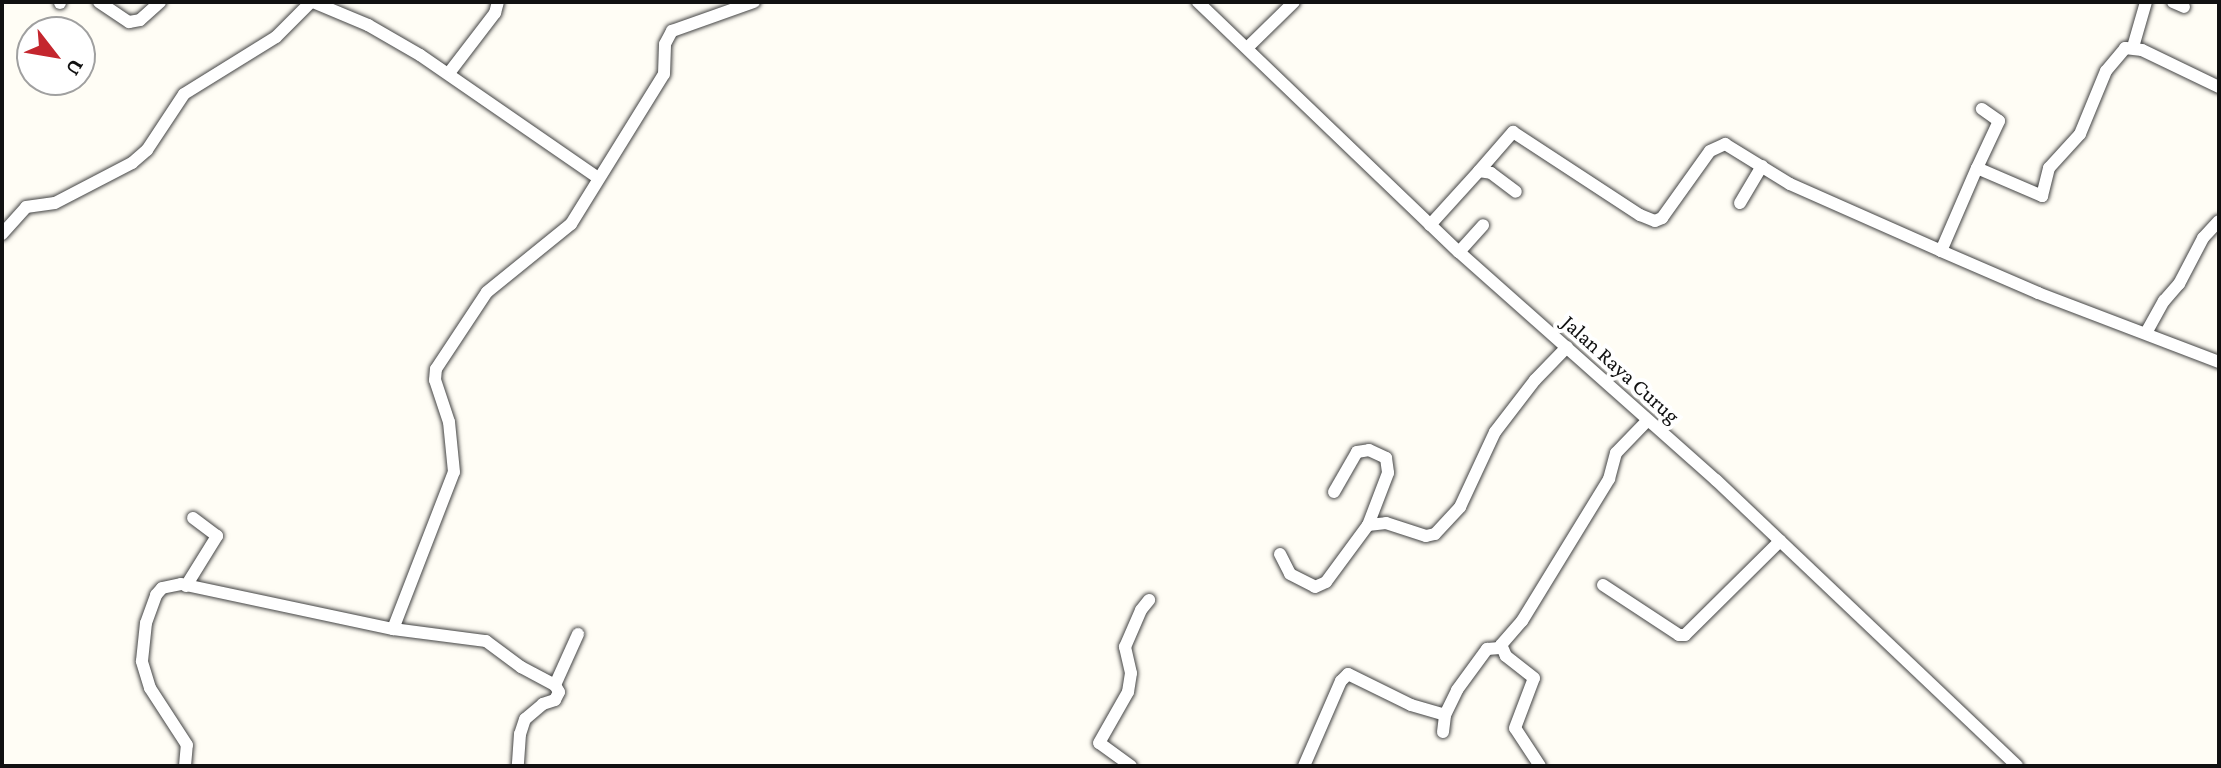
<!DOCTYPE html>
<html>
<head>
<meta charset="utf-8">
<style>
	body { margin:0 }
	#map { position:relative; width:2221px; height:768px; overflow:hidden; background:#fffdf5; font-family:"Crimson Pro",serif }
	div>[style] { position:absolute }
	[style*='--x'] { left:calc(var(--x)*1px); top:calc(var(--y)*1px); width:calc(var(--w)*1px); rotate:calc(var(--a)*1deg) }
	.roads { filter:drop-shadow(0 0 2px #444) drop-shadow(0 0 2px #444) }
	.minor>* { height:12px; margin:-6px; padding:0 6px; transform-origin:6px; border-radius:6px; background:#fff }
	span { translate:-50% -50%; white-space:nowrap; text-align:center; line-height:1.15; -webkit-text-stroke:8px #fff; paint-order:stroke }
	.street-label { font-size:22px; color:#111 }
	.frame { position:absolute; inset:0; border:4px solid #111; pointer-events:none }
	.north { position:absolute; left:16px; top:16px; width:80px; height:80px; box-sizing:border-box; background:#fff; border:2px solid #a0a0a0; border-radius:50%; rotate:121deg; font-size:22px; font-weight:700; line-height:32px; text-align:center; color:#111 }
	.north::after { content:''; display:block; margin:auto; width:28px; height:36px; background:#c4262e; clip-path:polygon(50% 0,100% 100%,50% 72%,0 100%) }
</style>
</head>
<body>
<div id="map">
	<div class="roads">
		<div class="minor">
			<div style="--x:99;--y:2;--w:36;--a:34"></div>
			<div style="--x:129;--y:22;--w:11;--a:-10"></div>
			<div style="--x:140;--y:20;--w:27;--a:-42"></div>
			<div style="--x:313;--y:2;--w:60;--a:22.7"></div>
			<div style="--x:368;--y:25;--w:60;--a:30"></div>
			<div style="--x:420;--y:55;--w:215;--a:34.6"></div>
			<div style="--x:1198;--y:2;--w:361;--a:43.8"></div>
			<div style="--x:1459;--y:252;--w:344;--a:41.6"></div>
			<div style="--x:1716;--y:480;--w:415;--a:43.5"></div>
			<div style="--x:2173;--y:2;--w:12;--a:24"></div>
			<div style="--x:60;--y:3;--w:1;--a:-90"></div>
			<div style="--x:1248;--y:47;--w:64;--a:-44.4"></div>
			<div style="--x:2133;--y:47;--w:47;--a:-73.9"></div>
			<div style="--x:449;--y:73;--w:76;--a:-52.5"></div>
			<div style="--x:495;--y:13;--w:11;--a:-75"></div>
			<div style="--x:1977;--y:168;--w:52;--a:-64.9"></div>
			<div style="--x:1999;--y:121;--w:21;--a:-145"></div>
			<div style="--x:1479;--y:171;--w:52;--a:-48.9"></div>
			<div style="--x:1513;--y:132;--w:152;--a:33.2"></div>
			<div style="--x:1640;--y:215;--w:16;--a:22"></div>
			<div style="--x:1655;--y:221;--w:8;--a:-23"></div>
			<div style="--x:1662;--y:218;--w:82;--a:-54.4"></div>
			<div style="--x:1710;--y:151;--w:17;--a:-25"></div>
			<div style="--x:1725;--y:144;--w:76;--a:31.6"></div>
			<div style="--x:1790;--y:184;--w:165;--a:23.9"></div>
			<div style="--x:1941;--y:251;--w:106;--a:23.4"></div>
			<div style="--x:2038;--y:293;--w:194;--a:20.9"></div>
			<div style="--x:1740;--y:203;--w:43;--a:-59.3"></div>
			<div style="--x:1430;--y:225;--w:73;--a:-47.8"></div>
			<div style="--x:1479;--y:171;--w:12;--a:9"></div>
			<div style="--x:1491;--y:173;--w:31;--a:37"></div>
			<div style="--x:2;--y:234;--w:36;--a:-48"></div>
			<div style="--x:26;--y:207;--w:29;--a:-8"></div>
			<div style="--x:55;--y:203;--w:87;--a:-27.5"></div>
			<div style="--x:132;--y:163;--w:20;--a:-41"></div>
			<div style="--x:147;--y:150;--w:67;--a:-56.5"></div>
			<div style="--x:184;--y:94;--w:108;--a:-31.8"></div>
			<div style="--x:276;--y:37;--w:49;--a:-45"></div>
			<div style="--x:1941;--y:251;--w:90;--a:-66.6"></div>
			<div style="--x:1977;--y:168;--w:71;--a:23.3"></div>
			<div style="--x:2042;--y:196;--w:29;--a:-76"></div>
			<div style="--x:2049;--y:168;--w:46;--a:-47.6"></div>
			<div style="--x:2080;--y:134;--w:68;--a:-67.6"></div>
			<div style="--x:2106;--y:71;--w:30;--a:-50"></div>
			<div style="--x:2125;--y:48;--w:17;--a:7"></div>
			<div style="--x:2142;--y:50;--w:85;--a:25.7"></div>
			<div style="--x:1459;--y:252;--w:36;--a:-48"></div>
			<div style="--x:2146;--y:333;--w:37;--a:-61"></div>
			<div style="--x:2164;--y:301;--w:23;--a:-49"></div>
			<div style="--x:2179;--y:284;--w:52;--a:-62.4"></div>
			<div style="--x:2203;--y:238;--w:23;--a:-47"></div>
			<div style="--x:1334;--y:492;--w:46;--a:-60.1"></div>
			<div style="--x:1357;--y:452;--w:12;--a:-9"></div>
			<div style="--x:1369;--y:450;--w:19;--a:25"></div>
			<div style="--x:1386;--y:458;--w:15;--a:82"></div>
			<div style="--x:1388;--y:473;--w:56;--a:111"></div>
			<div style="--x:1280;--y:554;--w:22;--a:63"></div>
			<div style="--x:1290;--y:574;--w:28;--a:27"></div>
			<div style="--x:1315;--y:587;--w:12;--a:-24"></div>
			<div style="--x:1326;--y:582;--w:71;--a:-53.6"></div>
			<div style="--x:1368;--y:525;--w:18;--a:-6"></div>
			<div style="--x:1386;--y:523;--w:42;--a:18"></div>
			<div style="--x:1426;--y:536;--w:9;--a:-13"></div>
			<div style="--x:1435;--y:534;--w:37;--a:-47"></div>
			<div style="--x:1460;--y:507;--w:83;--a:-65"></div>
			<div style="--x:1495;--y:432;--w:66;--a:-52.4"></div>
			<div style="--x:1535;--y:380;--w:46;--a:-45.9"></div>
			<div style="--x:1603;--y:585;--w:91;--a:33.3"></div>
			<div style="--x:1679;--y:635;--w:6;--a:0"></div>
			<div style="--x:1685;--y:635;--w:134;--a:-44.7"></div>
			<div style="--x:186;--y:586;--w:59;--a:-58.2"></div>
			<div style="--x:217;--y:536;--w:30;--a:-143"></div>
			<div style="--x:393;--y:629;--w:168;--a:-68.8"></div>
			<div style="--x:454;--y:472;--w:50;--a:-95.7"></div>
			<div style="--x:449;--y:422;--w:44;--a:-108.4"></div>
			<div style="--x:435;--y:380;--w:11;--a:-85"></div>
			<div style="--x:436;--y:369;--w:92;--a:-56.5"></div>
			<div style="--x:487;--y:292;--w:108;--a:-39"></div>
			<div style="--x:571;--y:224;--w:176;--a:-58.2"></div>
			<div style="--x:664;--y:74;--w:30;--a:-88"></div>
			<div style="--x:665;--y:44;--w:15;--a:-62"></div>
			<div style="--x:672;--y:31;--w:87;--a:-19.5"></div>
			<div style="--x:555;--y:685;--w:56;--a:-65.7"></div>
			<div style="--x:1443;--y:732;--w:17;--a:-83"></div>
			<div style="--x:1445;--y:715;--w:28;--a:-64"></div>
			<div style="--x:1457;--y:690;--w:51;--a:-53.8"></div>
			<div style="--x:1487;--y:649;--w:13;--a:-4"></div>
			<div style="--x:185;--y:766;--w:21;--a:-85"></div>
			<div style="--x:187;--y:745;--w:68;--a:-123"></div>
			<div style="--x:150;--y:688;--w:28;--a:-107"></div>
			<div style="--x:142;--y:661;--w:38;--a:-84"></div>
			<div style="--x:146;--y:623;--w:30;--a:-70"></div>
			<div style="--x:156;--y:595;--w:9;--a:-49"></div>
			<div style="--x:162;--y:588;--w:19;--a:-12"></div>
			<div style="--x:181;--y:584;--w:217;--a:12"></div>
			<div style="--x:393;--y:629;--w:94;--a:7.4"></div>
			<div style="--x:486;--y:641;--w:44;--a:36.6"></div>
			<div style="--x:521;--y:667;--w:38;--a:28"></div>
			<div style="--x:555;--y:685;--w:8;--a:60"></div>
			<div style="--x:559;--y:692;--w:9;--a:117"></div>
			<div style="--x:555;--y:700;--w:13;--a:162"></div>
			<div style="--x:543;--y:704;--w:23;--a:140"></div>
			<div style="--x:525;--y:719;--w:16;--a:108"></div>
			<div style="--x:520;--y:734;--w:32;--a:94"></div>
			<div style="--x:1131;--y:766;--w:39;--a:-144"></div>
			<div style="--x:1099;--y:743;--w:59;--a:-60.4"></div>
			<div style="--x:1128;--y:692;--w:19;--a:-81"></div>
			<div style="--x:1131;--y:673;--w:27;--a:-103"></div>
			<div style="--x:1125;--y:647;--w:40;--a:-66.6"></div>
			<div style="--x:1141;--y:610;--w:13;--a:-51"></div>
			<div style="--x:1304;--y:766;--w:93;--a:-66.5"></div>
			<div style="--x:1341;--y:681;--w:10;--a:-45"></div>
			<div style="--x:1348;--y:674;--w:70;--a:26.2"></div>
			<div style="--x:1411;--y:705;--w:35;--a:16"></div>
			<div style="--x:1540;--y:766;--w:45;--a:-123.3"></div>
			<div style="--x:1515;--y:728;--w:53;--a:-69.2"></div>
			<div style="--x:1534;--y:678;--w:36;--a:-142"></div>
			<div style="--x:1506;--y:656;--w:12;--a:-114"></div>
			<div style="--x:1501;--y:645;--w:32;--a:-49"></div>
			<div style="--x:1522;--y:621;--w:167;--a:-58.5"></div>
			<div style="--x:1609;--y:479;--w:27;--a:-75"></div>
			<div style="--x:1616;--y:453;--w:45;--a:-45.9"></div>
		</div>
	</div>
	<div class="street-label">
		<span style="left:1621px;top:369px;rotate:42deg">Jalan Raya Curug</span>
	</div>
	<div class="frame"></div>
	<div class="north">U</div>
</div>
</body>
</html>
